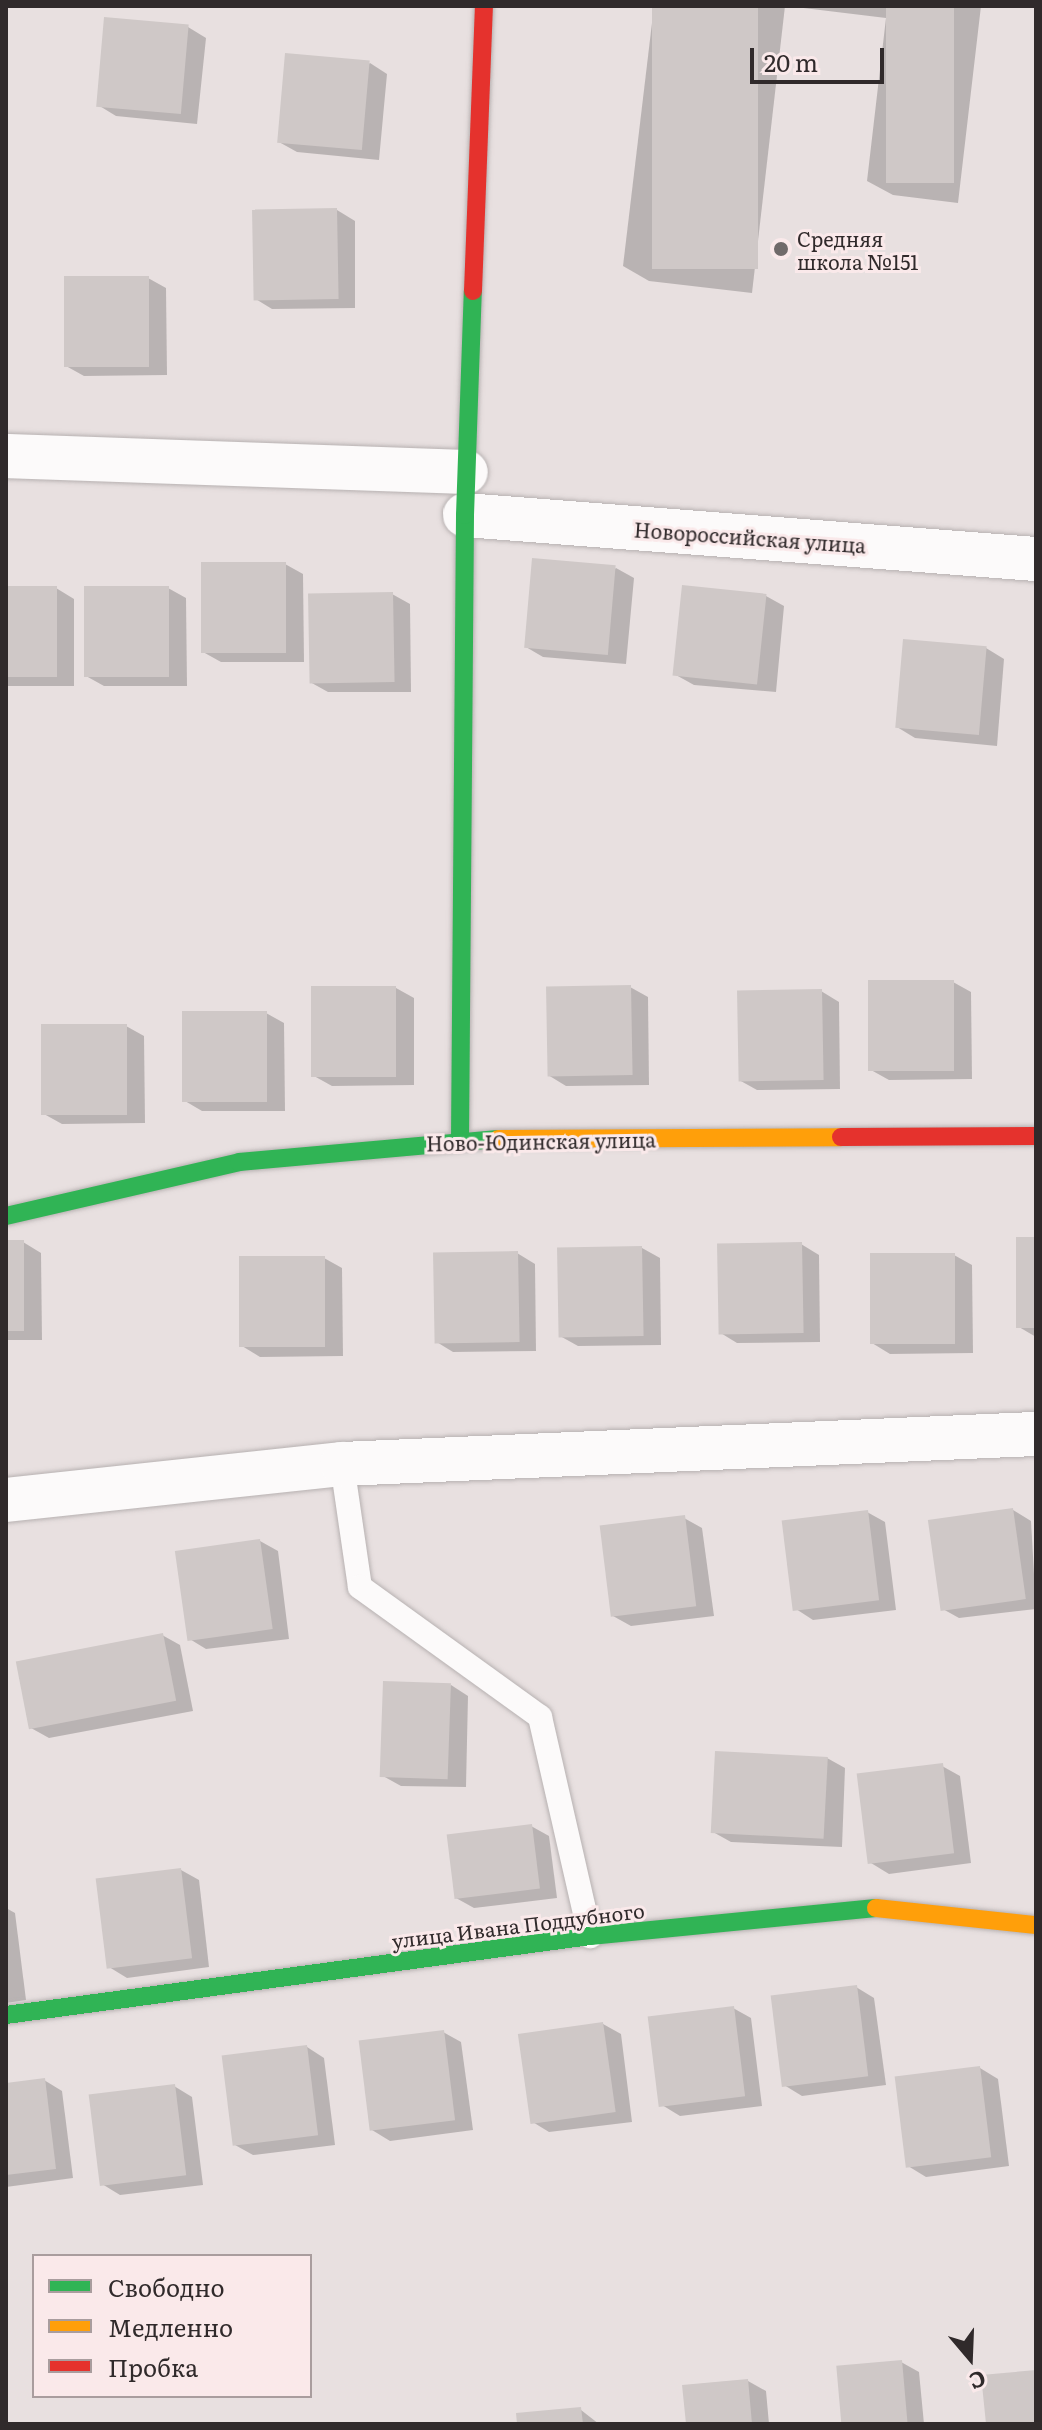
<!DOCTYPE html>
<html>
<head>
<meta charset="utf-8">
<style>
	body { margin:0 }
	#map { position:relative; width:1042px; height:2430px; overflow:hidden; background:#e8e0e0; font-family:Literata,serif }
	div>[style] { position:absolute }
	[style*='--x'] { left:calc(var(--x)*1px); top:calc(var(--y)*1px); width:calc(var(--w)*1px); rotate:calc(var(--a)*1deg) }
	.shadow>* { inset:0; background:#0003 }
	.building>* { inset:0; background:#cfc8c7; transform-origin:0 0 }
	.roads { filter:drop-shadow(0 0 2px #b7b1b1) drop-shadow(0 0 2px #b7b1b1) }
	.lane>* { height:24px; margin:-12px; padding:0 12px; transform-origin:12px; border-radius:12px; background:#fcfafa }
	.street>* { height:44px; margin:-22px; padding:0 22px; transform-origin:22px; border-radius:22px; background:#fcfafa }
	.fast>* { height:18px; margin:-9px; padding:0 9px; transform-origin:9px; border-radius:9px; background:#30b455 }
	.slow>* { height:18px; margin:-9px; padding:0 9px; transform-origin:9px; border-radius:9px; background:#ff9f0a }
	.jam>* { height:18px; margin:-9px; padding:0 9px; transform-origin:9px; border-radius:9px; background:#e5322d }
	.dots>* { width:22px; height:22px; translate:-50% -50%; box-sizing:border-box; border:4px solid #fae9ea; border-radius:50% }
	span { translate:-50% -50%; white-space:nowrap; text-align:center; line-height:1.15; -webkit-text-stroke:6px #fae9ea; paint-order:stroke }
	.poi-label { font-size:20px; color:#302a2b }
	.left { translate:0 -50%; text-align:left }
	.street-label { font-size:20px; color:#302a2b }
	.frame { position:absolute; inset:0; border:8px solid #302a2b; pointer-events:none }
	.legend { position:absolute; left:32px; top:2254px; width:280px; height:144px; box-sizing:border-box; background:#fae9ea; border:2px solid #a99d9e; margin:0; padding:10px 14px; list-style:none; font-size:24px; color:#302a2b }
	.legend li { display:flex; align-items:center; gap:16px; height:40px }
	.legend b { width:40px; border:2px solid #a99d9e }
	.north { position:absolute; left:930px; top:2318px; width:80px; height:80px; -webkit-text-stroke:6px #fae9ea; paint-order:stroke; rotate:161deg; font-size:22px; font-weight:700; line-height:32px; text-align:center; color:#302a2b }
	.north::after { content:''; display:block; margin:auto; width:28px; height:36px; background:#302a2b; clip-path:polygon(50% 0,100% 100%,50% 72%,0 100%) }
	.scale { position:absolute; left:750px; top:48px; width:134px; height:36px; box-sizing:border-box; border:4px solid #302a2b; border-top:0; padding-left:10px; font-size:24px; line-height:28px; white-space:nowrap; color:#302a2b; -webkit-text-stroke:6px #fae9ea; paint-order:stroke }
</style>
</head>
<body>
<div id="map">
	<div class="shadow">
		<div style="clip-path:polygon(654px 6px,785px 6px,752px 293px,649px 281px,623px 266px)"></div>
		<div style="clip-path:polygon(787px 6px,981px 6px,958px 203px,893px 195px,867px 181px,886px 18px)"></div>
		<div style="clip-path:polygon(188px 27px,206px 38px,197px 124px,116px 116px,98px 105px)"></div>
		<div style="clip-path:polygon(370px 63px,387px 74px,379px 160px,297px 152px,279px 142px)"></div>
		<div style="clip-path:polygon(337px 210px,355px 221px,355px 308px,272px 309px,254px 298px)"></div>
		<div style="clip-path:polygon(148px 278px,166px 288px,167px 375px,84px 376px,66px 366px)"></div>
		<div style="clip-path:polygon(285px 564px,303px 574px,304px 662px,221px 662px,203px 652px)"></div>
		<div style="clip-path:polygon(616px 568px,634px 578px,626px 664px,543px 657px,526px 647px)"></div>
		<div style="clip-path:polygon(56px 588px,74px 599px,74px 686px,6px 686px,6px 589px)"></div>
		<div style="clip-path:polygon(168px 588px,186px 598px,187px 686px,104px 686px,86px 676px)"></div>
		<div style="clip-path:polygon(392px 594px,410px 604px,411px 692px,328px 692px,310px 682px)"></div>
		<div style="clip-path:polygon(766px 596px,784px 606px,776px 692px,694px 685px,676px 675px)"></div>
		<div style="clip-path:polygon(986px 648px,1004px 659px,997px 746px,915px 738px,897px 727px)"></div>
		<div style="clip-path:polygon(953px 982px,971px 992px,972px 1079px,889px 1080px,871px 1070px)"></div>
		<div style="clip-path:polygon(630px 987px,648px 997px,649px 1085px,566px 1086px,548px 1075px)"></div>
		<div style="clip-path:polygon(396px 988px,414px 998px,414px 1085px,332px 1086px,314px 1076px)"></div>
		<div style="clip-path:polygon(821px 991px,839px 1002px,840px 1089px,757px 1090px,739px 1080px)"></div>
		<div style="clip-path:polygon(266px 1013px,284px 1023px,285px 1111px,202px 1111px,185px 1101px)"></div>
		<div style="clip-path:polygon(126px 1026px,144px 1036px,145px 1123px,62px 1124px,44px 1114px)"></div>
		<div style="clip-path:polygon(1036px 1239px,1036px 1337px,1019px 1327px)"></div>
		<div style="clip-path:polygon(6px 1242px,23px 1242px,41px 1253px,42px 1340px,6px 1340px)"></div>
		<div style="clip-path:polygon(801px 1244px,819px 1255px,820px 1342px,737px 1343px,719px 1332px)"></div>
		<div style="clip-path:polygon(642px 1248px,660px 1258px,661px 1345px,578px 1346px,560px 1336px)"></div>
		<div style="clip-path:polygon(517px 1253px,535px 1264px,536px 1351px,453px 1352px,435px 1341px)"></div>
		<div style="clip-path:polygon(954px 1255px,972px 1265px,973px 1353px,890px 1354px,872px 1343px)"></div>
		<div style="clip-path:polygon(324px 1258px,342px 1268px,343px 1356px,260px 1357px,242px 1346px)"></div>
		<div style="clip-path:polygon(1013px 1510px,1031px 1521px,1036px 1609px,959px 1618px,941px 1608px)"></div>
		<div style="clip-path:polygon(867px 1512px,885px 1522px,896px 1610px,813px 1620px,796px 1609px)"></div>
		<div style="clip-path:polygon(684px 1518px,702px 1528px,714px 1616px,631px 1626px,613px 1616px)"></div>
		<div style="clip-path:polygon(260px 1541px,278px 1551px,289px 1639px,206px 1649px,188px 1638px)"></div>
		<div style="clip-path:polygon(162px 1635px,180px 1645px,193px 1711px,49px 1738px,31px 1728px)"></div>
		<div style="clip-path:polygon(451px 1685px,468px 1696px,466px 1787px,401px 1786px,383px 1776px)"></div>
		<div style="clip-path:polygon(827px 1758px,845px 1768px,842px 1847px,731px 1842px,713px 1832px)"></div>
		<div style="clip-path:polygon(942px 1766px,960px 1776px,971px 1863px,889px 1874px,871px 1863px)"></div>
		<div style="clip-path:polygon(531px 1826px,549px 1836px,557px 1898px,474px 1908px,456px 1898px)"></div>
		<div style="clip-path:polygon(181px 1870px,199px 1880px,209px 1967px,127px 1978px,109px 1967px)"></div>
		<div style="clip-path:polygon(6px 1908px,15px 1913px,26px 2000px,6px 2003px)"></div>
		<div style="clip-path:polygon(856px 1987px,874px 1998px,886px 2085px,802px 2096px,784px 2085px)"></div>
		<div style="clip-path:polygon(733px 2008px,751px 2018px,762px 2106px,680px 2116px,662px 2105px)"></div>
		<div style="clip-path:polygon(603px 2024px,621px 2034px,632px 2122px,549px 2132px,531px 2121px)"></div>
		<div style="clip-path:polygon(443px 2032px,461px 2042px,473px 2130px,390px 2141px,372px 2130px)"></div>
		<div style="clip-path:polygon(307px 2047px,324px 2058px,335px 2145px,253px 2155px,235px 2145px)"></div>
		<div style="clip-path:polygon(980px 2068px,998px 2079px,1009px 2166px,926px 2177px,908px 2166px)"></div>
		<div style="clip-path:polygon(44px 2080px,62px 2091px,73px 2178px,6px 2187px,6px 2085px)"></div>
		<div style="clip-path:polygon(174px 2086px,192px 2097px,203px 2185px,120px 2195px,102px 2184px)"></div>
		<div style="clip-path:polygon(901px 2362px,919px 2372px,924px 2424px,843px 2424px)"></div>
		<div style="clip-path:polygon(748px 2381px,766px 2391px,769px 2424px,688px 2424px)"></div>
		<div style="clip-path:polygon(581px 2410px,599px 2424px,519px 2424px)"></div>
	</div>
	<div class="building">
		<div style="left:652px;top:6px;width:106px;height:263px"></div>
		<div style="left:886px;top:6px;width:68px;height:177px"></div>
		<div style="left:104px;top:17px;width:85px;height:90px;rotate:5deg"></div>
		<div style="left:285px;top:53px;width:85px;height:90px;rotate:5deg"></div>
		<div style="left:337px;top:208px;width:91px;height:85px;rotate:89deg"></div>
		<div style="left:64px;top:276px;width:85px;height:91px"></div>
		<div style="left:532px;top:558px;width:84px;height:90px;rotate:5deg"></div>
		<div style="left:201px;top:562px;width:85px;height:91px"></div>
		<div style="left:682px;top:585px;width:85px;height:91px;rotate:6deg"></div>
		<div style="left:57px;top:586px;width:91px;height:51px;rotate:90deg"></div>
		<div style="left:84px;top:586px;width:85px;height:91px"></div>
		<div style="left:393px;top:592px;width:90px;height:85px;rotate:89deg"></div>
		<div style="left:903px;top:639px;width:84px;height:89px;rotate:5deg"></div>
		<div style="left:868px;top:980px;width:86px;height:91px"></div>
		<div style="left:631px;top:985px;width:90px;height:85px;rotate:89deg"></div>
		<div style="left:311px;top:986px;width:85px;height:91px"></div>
		<div style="left:822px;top:989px;width:91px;height:85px;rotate:89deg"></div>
		<div style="left:182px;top:1011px;width:85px;height:91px"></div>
		<div style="left:41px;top:1024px;width:86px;height:91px"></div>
		<div style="left:1016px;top:1237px;width:20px;height:91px"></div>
		<div style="left:6px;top:1240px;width:18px;height:91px"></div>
		<div style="left:802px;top:1242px;width:91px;height:85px;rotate:89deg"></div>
		<div style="left:642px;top:1246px;width:90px;height:85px;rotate:89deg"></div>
		<div style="left:518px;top:1251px;width:91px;height:85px;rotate:89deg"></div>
		<div style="left:870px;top:1253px;width:85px;height:91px"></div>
		<div style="left:325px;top:1256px;width:91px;height:86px;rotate:90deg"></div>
		<div style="left:1013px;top:1508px;width:92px;height:86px;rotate:82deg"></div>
		<div style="left:868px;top:1510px;width:91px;height:87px;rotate:83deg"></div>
		<div style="left:685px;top:1515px;width:92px;height:86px;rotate:83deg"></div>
		<div style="left:260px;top:1539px;width:91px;height:86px;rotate:82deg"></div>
		<div style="left:163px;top:1633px;width:69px;height:150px;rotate:79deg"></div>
		<div style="left:383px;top:1681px;width:68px;height:96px;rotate:2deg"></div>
		<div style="left:715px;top:1751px;width:113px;height:82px;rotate:3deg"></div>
		<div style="left:943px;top:1763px;width:91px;height:87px;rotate:83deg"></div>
		<div style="left:532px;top:1824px;width:65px;height:86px;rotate:83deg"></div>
		<div style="left:181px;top:1868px;width:91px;height:86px;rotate:83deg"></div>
		<div style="left:857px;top:1985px;width:92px;height:87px;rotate:83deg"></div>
		<div style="left:734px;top:2006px;width:91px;height:87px;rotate:83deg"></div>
		<div style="left:603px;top:2022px;width:91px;height:86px;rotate:82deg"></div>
		<div style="left:444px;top:2030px;width:91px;height:86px;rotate:83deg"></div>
		<div style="left:307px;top:2045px;width:91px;height:86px;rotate:83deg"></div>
		<div style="left:980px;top:2066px;width:92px;height:86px;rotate:83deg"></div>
		<div style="clip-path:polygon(45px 2078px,56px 2169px,6px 2175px,6px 2083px)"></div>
		<div style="left:175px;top:2084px;width:92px;height:87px;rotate:83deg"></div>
		<div style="left:902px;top:2360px;width:64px;height:66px;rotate:85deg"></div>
		<div style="clip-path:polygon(1036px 2370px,1036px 2424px,986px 2424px,981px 2375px)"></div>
		<div style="clip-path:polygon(748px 2379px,752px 2424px,686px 2424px,682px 2385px)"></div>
		<div style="clip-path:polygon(581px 2407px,583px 2424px,517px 2424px,516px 2413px)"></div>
	</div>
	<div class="roads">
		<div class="lane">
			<div style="--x:342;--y:1464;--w:124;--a:81.7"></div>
			<div style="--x:360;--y:1587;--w:222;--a:35.8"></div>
			<div style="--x:540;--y:1717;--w:225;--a:77.1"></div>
		</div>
		<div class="street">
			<div style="--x:6;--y:456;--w:460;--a:2"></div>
			<div style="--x:465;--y:515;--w:573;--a:4.41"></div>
			<div style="--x:6;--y:1500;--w:338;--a:-6.1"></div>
			<div style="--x:342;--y:1464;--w:695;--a:-2.48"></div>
		</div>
		<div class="fast">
			<div style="--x:460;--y:1139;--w:624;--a:-89.54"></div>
			<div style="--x:465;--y:515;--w:224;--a:-88"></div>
			<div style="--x:6;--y:1216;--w:239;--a:-13"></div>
			<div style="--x:239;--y:1162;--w:260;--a:-5.1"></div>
			<div style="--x:6;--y:2015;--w:589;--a:-7.7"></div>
			<div style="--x:590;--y:1936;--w:287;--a:-5.6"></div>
		</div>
		<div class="slow">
			<div style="--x:498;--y:1139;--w:343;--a:-0.3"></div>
			<div style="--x:876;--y:1908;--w:161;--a:6.1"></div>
		</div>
		<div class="jam">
			<div style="--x:473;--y:291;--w:285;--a:-87.8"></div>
			<div style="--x:841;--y:1137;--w:195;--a:-0.3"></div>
		</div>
	</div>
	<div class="dots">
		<div style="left:781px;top:249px;background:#706a6a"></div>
	</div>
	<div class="poi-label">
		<span class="left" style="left:797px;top:250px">Средняя<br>школа №151</span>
	</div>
	<div class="street-label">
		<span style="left:750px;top:537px;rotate:4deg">Новороссийская улица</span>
		<span style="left:541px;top:1141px;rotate:-1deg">Ново-Юдинская улица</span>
		<span style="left:518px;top:1925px;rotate:-7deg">улица Ивана Поддубного</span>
	</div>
	<div class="frame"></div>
	<ul class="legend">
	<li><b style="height:10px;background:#30b455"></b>Свободно</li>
	<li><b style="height:10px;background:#ff9f0a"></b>Медленно</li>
	<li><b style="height:10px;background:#e5322d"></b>Пробка</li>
	</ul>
	<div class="north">С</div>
	<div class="scale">20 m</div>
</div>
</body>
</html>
